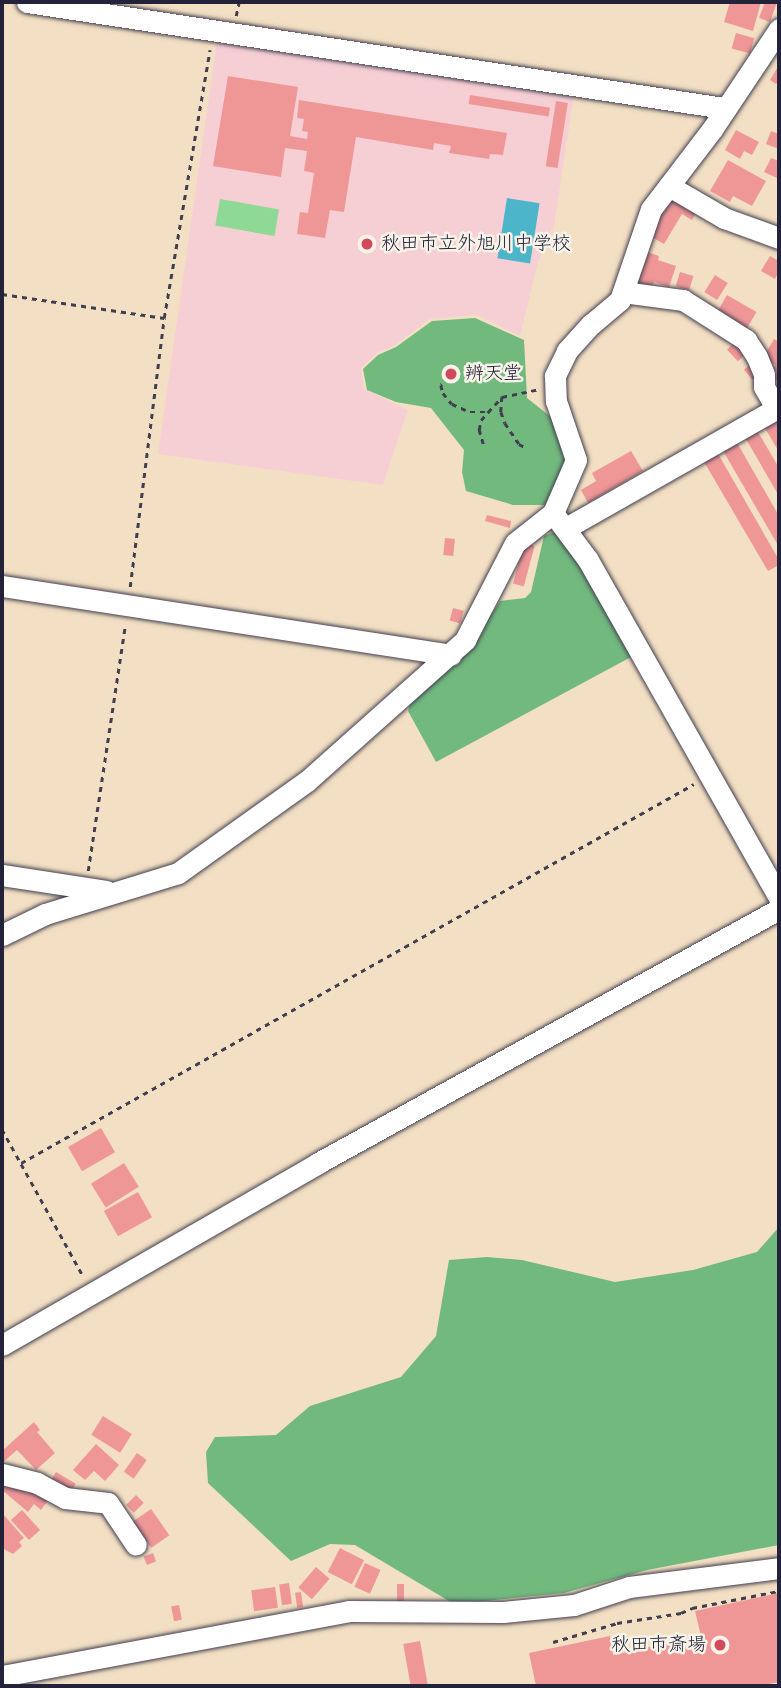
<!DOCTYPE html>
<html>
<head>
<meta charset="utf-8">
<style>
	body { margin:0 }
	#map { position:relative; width:781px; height:1688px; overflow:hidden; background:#f3dfc3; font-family:Pangolin,"Klee One",sans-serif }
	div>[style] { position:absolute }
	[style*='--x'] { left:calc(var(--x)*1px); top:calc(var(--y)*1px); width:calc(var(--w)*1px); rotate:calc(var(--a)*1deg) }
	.built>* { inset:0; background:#f6cfd5 }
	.green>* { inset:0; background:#8dd995; transform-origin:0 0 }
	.forest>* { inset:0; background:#72b97e }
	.water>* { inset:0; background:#4cb5ca; transform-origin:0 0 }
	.building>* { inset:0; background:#ef9797; transform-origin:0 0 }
	.path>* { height:2.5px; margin-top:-1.25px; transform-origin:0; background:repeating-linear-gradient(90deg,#413e4f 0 5px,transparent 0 10px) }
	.roads { filter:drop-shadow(0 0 2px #413e4f) drop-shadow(0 0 2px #413e4f) }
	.minor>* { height:21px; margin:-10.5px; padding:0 10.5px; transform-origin:10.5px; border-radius:10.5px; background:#fff }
	.dots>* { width:19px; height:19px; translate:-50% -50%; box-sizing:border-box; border:4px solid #f7f3e8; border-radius:50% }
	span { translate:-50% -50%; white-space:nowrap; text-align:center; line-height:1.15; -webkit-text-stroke:5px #f7f3e8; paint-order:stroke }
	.poi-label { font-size:19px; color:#22223b }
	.left { translate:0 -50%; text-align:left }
	.right { translate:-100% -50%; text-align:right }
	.frame { position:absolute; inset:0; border:4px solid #22223b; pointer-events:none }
</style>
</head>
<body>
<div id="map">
	<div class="built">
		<div style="clip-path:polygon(217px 40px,574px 94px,554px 226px,538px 262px,520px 336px,477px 315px,430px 319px,395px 345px,377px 353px,361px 368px,364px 389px,408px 410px,383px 485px,158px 454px)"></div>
	</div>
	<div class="green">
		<div style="left:220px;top:199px;width:60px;height:27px;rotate:10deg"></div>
	</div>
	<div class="forest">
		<div style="clip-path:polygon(475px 318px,524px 340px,527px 398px,556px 421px,567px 460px,545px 505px,513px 505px,466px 491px,462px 472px,464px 450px,431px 408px,396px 402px,367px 390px,363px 369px,378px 355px,396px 347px,432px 321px)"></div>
		<div style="clip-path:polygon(554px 532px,564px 537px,631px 657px,436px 762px,408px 711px,410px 703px,470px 646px,500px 601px,525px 598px,531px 592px,544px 536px)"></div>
		<div style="clip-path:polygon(779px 1227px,779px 1545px,647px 1570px,564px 1593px,454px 1604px,355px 1545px,330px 1544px,291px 1561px,208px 1483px,206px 1452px,215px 1437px,276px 1435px,310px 1406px,401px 1377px,436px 1336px,449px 1260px,487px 1257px,522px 1260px,615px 1282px,693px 1270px,757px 1252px)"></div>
	</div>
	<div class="water">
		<div style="left:507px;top:198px;width:33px;height:61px;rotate:9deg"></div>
	</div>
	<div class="building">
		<div style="clip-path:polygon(730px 2px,761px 2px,753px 31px,724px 22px)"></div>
		<div style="clip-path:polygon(765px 2px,777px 2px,770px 22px,759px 18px)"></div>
		<div style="left:736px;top:33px;width:19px;height:16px;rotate:16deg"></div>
		<div style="clip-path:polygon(779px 65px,779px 80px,776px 84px,770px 80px)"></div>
		<div style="clip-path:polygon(228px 76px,298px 87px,290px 136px,307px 139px,308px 132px,302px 131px,304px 119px,297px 118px,299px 100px,507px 133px,503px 155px,490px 154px,489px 159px,449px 153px,451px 146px,434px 143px,433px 150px,356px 137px,344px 212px,330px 210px,325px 238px,297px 234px,300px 212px,308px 213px,314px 173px,304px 171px,307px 151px,285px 148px,281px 177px,213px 166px)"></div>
		<div style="left:470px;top:95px;width:81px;height:9px;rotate:9deg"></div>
		<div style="left:556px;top:101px;width:12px;height:66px;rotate:9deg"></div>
		<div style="clip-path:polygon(736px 130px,759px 142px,752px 155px,744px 151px,740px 159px,725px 150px)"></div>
		<div style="clip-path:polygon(771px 131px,779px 134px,779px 149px,766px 144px)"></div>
		<div style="clip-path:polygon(771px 158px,779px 161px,779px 179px,764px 172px)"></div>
		<div style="clip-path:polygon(728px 160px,766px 181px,752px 206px,733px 196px,730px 202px,710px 191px)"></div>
		<div style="clip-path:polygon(672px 194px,698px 209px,692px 220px,682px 214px,664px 244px,648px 235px)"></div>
		<div style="clip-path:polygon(647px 252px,659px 256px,658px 260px,676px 266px,669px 287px,654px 282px,652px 288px,637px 283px)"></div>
		<div style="clip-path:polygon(770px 256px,779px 261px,779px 271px,775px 279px,761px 271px)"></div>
		<div style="left:680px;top:272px;width:14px;height:15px;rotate:17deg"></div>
		<div style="left:715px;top:275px;width:15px;height:20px;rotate:32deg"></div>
		<div style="left:727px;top:295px;width:34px;height:20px;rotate:30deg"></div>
		<div style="clip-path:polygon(774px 339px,779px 342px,779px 376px,776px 381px,769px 377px,775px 365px,763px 358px)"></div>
		<div style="left:735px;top:342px;width:16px;height:11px;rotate:47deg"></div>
		<div style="left:751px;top:364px;width:13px;height:9px;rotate:51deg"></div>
		<div style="clip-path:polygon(778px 421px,779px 423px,779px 452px,765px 428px)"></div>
		<div style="clip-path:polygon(758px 432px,779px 468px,779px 496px,746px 439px)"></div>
		<div style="clip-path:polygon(736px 441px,779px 516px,779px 547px,722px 449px)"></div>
		<div style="clip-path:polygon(631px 451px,643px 471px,588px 503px,581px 490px,596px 481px,592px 473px)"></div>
		<div style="clip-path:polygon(717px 452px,779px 560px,779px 565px,768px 571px,703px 460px)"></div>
		<div style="clip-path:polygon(487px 515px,511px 521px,510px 528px,485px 521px)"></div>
		<div style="left:445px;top:538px;width:10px;height:17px;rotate:6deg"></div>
		<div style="left:524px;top:543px;width:11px;height:42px;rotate:15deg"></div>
		<div style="left:453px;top:608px;width:11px;height:13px;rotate:15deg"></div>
		<div style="left:101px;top:1128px;width:28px;height:38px;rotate:60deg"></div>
		<div style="left:124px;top:1163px;width:28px;height:39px;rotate:58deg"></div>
		<div style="left:138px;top:1192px;width:29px;height:39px;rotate:61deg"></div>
		<div style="left:103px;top:1416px;width:34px;height:22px;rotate:32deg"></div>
		<div style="clip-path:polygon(34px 1422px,40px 1430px,37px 1432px,55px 1453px,36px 1470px,17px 1450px,2px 1463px,2px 1451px)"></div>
		<div style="clip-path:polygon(96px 1444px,119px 1465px,105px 1481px,94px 1471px,85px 1480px,73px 1470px)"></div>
		<div style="left:137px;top:1453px;width:12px;height:23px;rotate:35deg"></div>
		<div style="left:56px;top:1472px;width:23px;height:13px;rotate:31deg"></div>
		<div style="clip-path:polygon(8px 1478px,49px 1499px,41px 1510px,34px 1504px,28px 1512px,2px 1490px)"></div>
		<div style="left:136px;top:1495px;width:11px;height:14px;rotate:45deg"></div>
		<div style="left:151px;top:1509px;width:32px;height:22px;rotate:55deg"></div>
		<div style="left:22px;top:1510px;width:27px;height:15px;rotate:48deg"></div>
		<div style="clip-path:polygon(2px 1513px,24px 1538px,19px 1542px,22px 1546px,13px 1554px,2px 1548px)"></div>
		<div style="left:340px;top:1548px;width:27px;height:27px;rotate:27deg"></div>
		<div style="left:153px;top:1553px;width:9px;height:10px;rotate:69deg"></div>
		<div style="left:365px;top:1563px;width:17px;height:26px;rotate:24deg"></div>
		<div style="left:316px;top:1567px;width:18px;height:27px;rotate:41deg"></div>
		<div style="left:289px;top:1583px;width:21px;height:10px;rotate:82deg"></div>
		<div style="left:397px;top:1584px;width:7px;height:17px"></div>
		<div style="left:275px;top:1587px;width:21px;height:24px;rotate:82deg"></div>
		<div style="left:301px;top:1592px;width:15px;height:6px;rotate:82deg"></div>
		<div style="clip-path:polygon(779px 1593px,779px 1682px,758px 1686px,536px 1686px,529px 1653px,610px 1636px,613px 1655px,701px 1636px,695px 1611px)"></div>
		<div style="left:179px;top:1605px;width:15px;height:8px;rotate:79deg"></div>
		<div style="left:420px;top:1641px;width:46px;height:17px;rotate:80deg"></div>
	</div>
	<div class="path">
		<div style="--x:236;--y:16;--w:14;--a:-78"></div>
		<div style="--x:2;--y:294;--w:164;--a:8.4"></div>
		<div style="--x:449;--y:377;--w:11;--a:135"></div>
		<div style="--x:441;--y:385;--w:8;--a:76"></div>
		<div style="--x:443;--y:393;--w:14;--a:51"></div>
		<div style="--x:452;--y:404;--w:20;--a:24"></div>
		<div style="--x:470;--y:412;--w:18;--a:0"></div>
		<div style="--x:488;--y:412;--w:21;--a:-47"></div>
		<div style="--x:502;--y:397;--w:38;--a:-12"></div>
		<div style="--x:502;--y:397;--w:15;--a:94"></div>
		<div style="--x:501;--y:412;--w:12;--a:70"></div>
		<div style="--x:505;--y:423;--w:25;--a:56"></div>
		<div style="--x:519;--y:444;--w:9;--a:27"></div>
		<div style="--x:483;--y:444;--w:15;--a:-106"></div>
		<div style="--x:479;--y:430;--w:10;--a:-79"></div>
		<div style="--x:481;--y:420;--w:11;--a:-49"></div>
		<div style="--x:130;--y:587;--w:271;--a:-82.8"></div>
		<div style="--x:164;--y:318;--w:272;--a:-80.3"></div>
		<div style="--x:88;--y:871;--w:249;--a:-81.4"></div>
		<div style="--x:2;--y:1129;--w:168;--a:61.1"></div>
		<div style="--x:21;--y:1163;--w:772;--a:-29.39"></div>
		<div style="--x:553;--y:1642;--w:67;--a:-16.5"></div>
		<div style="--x:617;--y:1623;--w:65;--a:-8.9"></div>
		<div style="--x:681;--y:1613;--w:12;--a:-24"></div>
		<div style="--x:692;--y:1608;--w:89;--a:-11.1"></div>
	</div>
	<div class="roads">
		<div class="minor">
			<div style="--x:27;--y:2;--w:705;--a:8.65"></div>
			<div style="--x:779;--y:29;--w:119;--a:123.7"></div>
			<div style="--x:713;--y:128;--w:102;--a:127.4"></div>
			<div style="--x:651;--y:209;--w:96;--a:108.8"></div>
			<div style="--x:620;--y:300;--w:38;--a:140"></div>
			<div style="--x:591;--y:324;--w:36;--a:132"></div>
			<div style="--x:567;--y:351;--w:28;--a:116"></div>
			<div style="--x:555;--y:376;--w:25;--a:88"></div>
			<div style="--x:556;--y:401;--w:62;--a:71.3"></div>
			<div style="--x:576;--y:460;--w:58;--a:113.5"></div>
			<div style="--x:553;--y:513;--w:59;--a:53.3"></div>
			<div style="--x:588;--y:560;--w:387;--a:60.5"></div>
			<div style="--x:669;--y:186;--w:64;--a:30.2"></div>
			<div style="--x:724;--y:218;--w:59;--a:20"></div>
			<div style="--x:623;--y:292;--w:61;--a:7.6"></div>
			<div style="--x:683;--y:300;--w:75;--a:32.4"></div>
			<div style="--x:746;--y:340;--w:20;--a:57"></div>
			<div style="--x:757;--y:357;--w:18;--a:68"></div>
			<div style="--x:764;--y:374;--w:13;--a:90"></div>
			<div style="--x:764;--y:387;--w:24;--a:60"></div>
			<div style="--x:566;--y:528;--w:245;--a:-29.6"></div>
			<div style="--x:2;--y:586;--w:454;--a:8.7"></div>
			<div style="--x:2;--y:875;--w:105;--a:8.7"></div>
			<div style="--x:2;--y:935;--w:48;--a:-26"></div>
			<div style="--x:45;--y:914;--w:139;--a:-17.1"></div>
			<div style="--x:178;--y:873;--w:158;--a:-35.5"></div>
			<div style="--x:307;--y:781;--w:212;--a:-41.7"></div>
			<div style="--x:465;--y:640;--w:109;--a:-62.7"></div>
			<div style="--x:515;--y:543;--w:48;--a:-38.3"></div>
			<div style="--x:2;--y:1345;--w:365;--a:-29.9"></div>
			<div style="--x:318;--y:1163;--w:526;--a:-28.85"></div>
			<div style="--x:2;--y:1474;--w:36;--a:14"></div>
			<div style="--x:37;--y:1483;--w:32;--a:28"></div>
			<div style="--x:65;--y:1498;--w:43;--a:6.6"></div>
			<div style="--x:108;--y:1503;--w:50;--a:56.3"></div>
			<div style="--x:2;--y:1676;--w:353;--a:-10.6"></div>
			<div style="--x:349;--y:1611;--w:154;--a:0.4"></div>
			<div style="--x:503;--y:1612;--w:71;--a:-5.6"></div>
			<div style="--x:574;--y:1605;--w:58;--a:-18.1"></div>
			<div style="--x:629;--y:1587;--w:151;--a:-7.2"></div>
		</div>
	</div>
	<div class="dots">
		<div style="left:367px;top:244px;background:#d1495b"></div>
		<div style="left:451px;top:374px;background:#d1495b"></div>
		<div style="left:720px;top:1645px;background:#d1495b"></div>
	</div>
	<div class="poi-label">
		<span class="left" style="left:381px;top:244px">秋田市立外旭川中学校</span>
		<span class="left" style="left:465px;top:374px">辨天堂</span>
		<span class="right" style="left:706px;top:1645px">秋田市斎場</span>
	</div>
	<div class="frame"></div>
</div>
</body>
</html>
